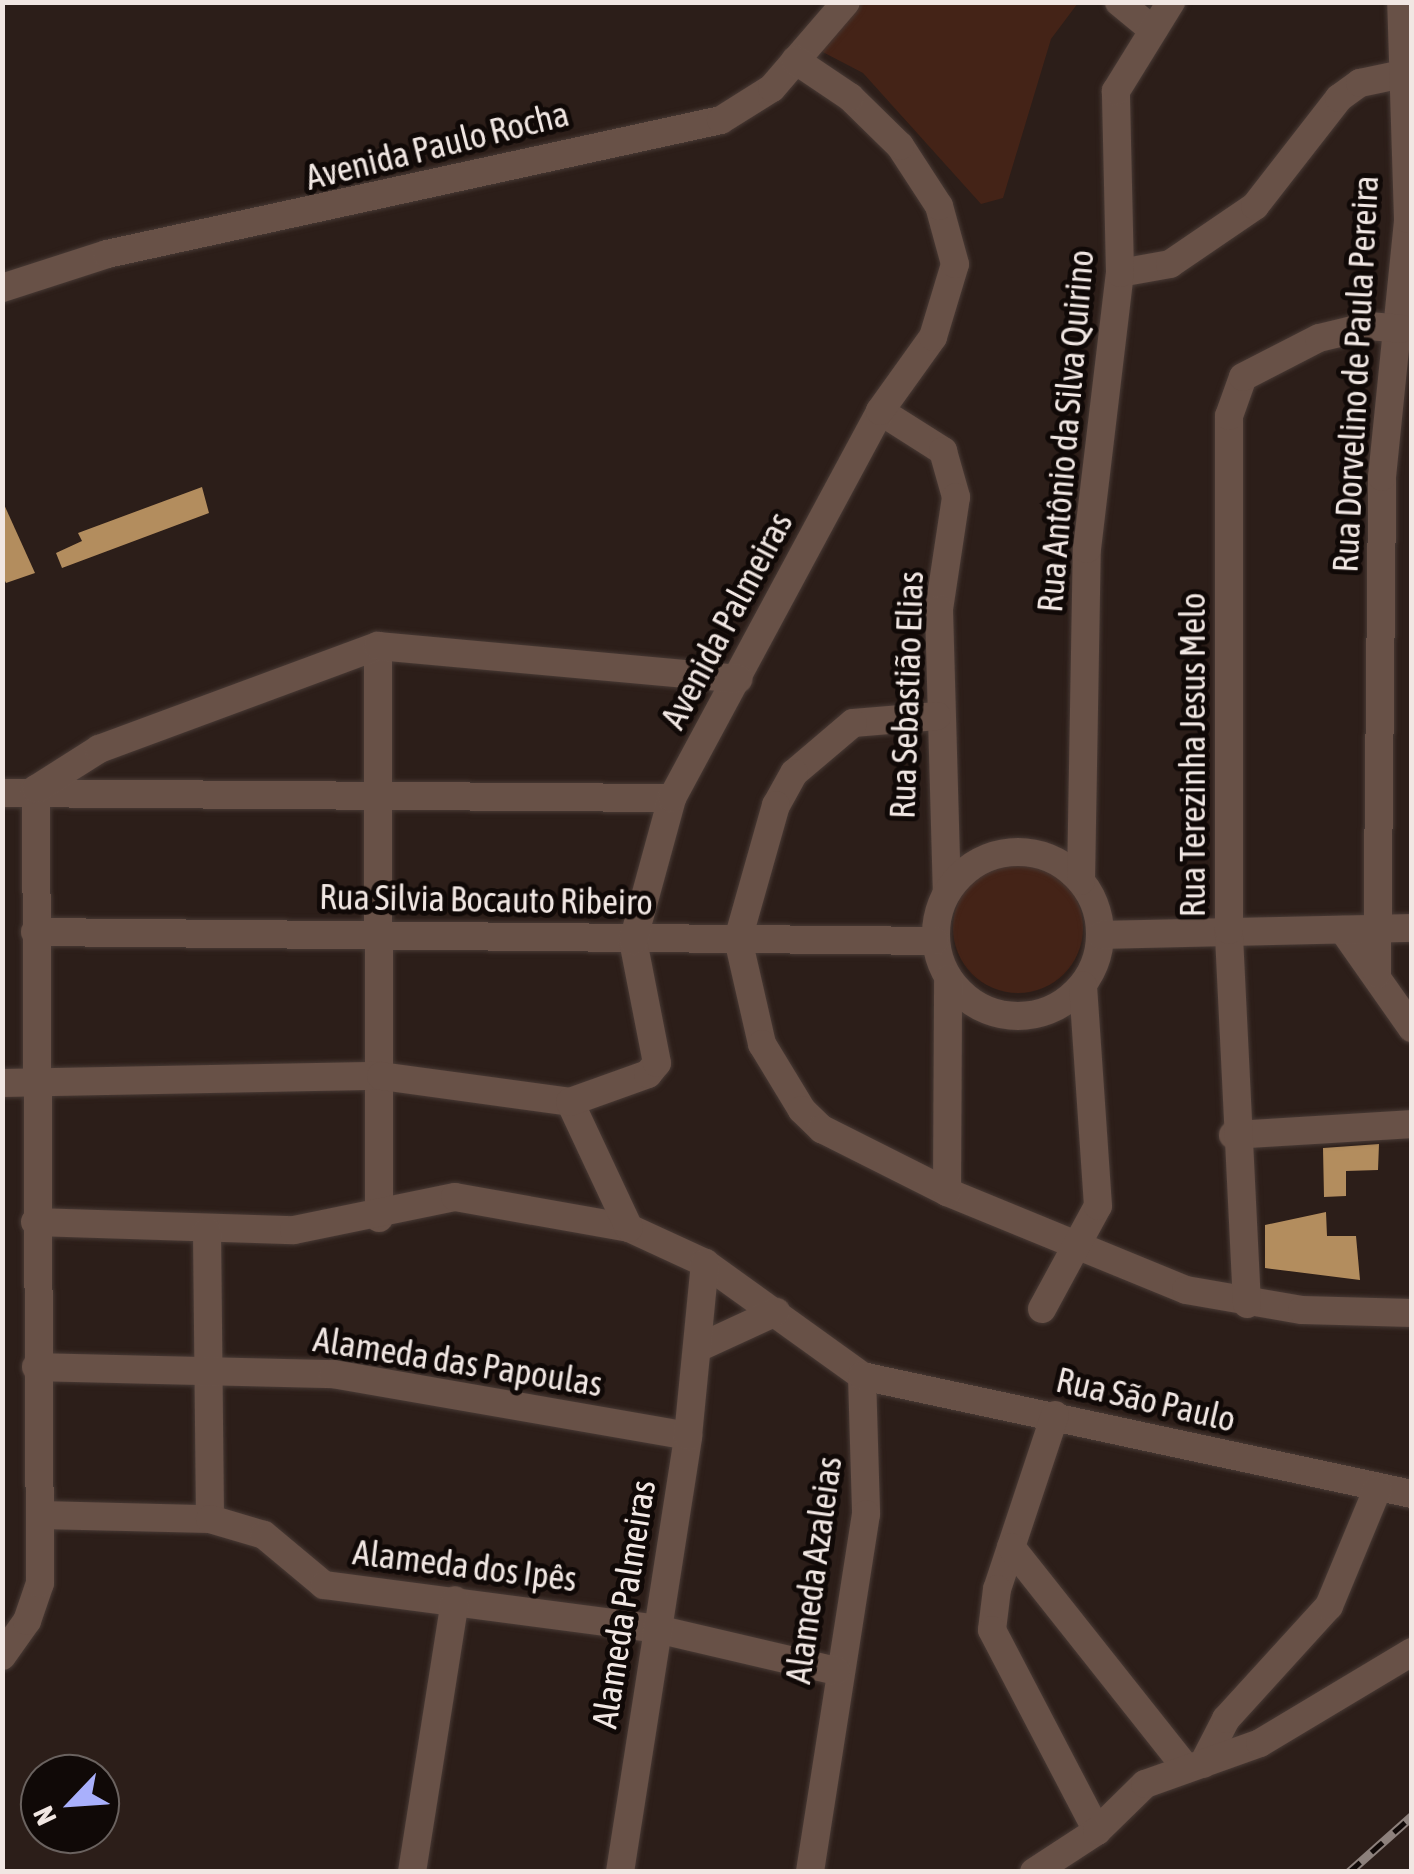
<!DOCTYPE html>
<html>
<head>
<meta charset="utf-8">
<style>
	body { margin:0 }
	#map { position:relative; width:1414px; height:1874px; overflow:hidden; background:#2c1e19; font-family:"Asap Condensed",sans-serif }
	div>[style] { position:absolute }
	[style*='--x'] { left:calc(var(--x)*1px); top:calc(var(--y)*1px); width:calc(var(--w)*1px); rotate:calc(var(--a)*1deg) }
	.green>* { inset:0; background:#442317 }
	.round { border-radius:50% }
	.building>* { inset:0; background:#b38d5e }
	.roads { filter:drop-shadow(0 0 2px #483a35) drop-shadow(0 0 2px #483a35) }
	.minor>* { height:28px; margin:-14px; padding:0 14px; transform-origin:14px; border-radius:14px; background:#685147 }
	.minor>.ring { margin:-14px; padding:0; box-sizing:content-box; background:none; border:28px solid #685147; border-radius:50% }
	.rail>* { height:9px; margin-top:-4.5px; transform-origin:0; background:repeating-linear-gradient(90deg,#100907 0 15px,#8d817c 0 30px); box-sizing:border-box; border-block:2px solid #8d817c }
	span { translate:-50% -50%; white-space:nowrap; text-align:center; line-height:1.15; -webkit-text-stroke:10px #100907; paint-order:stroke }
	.street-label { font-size:35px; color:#f1e7e3 }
	.frame { position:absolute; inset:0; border:5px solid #f1e7e3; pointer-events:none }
	.north { position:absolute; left:20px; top:1754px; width:100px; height:100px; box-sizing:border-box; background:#100907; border:2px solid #6a625f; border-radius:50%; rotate:245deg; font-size:28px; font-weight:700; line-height:40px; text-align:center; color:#f1e7e3 }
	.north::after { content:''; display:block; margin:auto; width:35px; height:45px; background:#a9b0fc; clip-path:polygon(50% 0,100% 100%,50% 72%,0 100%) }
</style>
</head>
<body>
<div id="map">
	<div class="green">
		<div style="clip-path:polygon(860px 3px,1078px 3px,1051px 39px,1003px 198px,981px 204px,863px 73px,817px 49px)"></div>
		<div class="round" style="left:953px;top:863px;width:130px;height:130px"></div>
	</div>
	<div class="building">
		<div style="clip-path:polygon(202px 487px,209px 513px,62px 568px,56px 553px,82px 541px,78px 533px)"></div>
		<div style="clip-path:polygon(2px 500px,35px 573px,6px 583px,2px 575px)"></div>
		<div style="clip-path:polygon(1379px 1144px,1378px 1170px,1346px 1171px,1346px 1196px,1324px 1197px,1323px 1148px)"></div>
		<div style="clip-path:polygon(1326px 1212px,1327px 1236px,1356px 1236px,1360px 1280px,1265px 1268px,1265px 1225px)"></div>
	</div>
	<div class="roads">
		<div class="minor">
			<div style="--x:1119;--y:2;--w:44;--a:39.5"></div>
			<div style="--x:1120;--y:273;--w:51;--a:-10.2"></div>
			<div style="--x:1170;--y:264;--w:103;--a:-34.3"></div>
			<div style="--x:1255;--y:206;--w:137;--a:-52.1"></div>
			<div style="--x:1339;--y:98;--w:26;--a:-36"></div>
			<div style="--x:1360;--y:83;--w:40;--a:-12"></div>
			<div style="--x:2;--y:288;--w:110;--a:-17.9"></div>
			<div style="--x:107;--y:254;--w:628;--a:-12.31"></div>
			<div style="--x:721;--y:120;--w:60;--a:-32.1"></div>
			<div style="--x:772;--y:88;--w:113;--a:-49.3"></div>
			<div style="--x:880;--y:411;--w:75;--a:32.4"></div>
			<div style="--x:943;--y:451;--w:48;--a:74.2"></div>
			<div style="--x:956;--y:497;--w:114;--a:98.6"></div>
			<div style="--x:939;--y:610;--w:281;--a:88.4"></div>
			<div style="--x:378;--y:646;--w:572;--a:89.9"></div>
			<div style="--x:937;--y:716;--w:84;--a:175.2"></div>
			<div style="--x:853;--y:723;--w:77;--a:139.7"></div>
			<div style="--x:794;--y:773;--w:37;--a:119"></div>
			<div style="--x:776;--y:805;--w:139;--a:105.8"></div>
			<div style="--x:738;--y:939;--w:108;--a:77.1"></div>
			<div style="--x:762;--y:1044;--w:77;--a:58.8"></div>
			<div style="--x:802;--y:1110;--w:28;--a:44"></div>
			<div style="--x:822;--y:1129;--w:140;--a:26.7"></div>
			<div style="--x:947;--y:1192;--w:258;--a:22.3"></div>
			<div style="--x:1186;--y:1290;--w:118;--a:9.8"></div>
			<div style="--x:1302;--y:1310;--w:110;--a:1.6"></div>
			<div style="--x:2;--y:793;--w:670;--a:0.43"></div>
			<div class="ring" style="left:936px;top:852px;width:136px;height:136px"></div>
			<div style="--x:1081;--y:881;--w:332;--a:-89"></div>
			<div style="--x:1087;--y:549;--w:278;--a:-83.2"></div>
			<div style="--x:1120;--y:273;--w:182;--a:-91.3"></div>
			<div style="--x:1116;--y:91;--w:105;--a:-58.3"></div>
			<div style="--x:1343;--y:930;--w:120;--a:54.9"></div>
			<div style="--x:35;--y:932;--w:900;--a:0.57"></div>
			<div style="--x:1101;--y:935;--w:311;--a:-1.3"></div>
			<div style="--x:1377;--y:974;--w:497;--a:-89.4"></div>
			<div style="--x:1382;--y:477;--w:259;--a:-84.2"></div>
			<div style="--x:1408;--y:219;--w:217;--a:-91.8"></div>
			<div style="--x:2;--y:1083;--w:379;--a:-1.1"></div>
			<div style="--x:381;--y:1076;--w:191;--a:7.8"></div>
			<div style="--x:1233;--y:1135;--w:179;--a:-3.5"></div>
			<div style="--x:947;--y:1192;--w:213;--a:-89.7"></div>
			<div style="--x:35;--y:1222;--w:259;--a:1.8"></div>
			<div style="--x:294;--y:1230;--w:164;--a:-11.6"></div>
			<div style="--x:455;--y:1197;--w:177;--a:10.1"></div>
			<div style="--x:629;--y:1228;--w:84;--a:24.7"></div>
			<div style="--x:705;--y:1263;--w:193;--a:35.7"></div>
			<div style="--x:862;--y:1376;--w:138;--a:88.3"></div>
			<div style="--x:866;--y:1514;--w:362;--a:98.9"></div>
			<div style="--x:629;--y:1228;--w:139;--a:-115.1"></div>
			<div style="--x:570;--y:1102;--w:83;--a:-19.7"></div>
			<div style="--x:648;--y:1074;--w:14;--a:-51"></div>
			<div style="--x:657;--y:1063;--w:124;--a:-101.1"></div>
			<div style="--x:633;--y:941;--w:148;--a:-74.7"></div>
			<div style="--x:672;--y:798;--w:439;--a:-61.7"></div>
			<div style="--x:880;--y:411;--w:91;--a:-54.4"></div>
			<div style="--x:933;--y:337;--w:76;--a:-73.2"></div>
			<div style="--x:955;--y:264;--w:60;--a:-105.4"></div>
			<div style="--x:939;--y:206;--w:72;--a:-123"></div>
			<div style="--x:900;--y:146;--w:70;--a:-135.6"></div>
			<div style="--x:850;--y:97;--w:66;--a:-146.1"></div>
			<div style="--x:207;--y:1231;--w:288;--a:89.4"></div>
			<div style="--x:1247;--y:1304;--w:374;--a:-92.8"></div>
			<div style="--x:1229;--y:930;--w:514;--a:-90"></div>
			<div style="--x:1229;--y:416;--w:41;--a:-70.3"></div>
			<div style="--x:1243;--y:377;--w:85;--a:-27.2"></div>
			<div style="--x:1319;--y:338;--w:51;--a:-13.5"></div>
			<div style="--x:1369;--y:326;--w:32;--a:5"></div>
			<div style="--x:1042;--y:1309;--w:117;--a:-61.5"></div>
			<div style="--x:1098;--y:1206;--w:221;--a:-93.9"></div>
			<div style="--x:700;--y:1347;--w:84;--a:-24.7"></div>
			<div style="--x:36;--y:1367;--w:297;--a:1.4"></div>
			<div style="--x:333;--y:1374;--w:360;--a:9.9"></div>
			<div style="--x:862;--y:1376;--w:563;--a:12.11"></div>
			<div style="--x:1055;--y:1415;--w:183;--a:108.4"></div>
			<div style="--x:997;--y:1589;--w:41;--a:97"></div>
			<div style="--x:992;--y:1630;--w:227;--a:62.4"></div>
			<div style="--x:41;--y:1515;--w:169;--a:1.4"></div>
			<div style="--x:210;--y:1519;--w:56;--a:16.5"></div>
			<div style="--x:264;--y:1535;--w:78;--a:39.8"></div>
			<div style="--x:324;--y:1585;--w:336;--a:7.5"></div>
			<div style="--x:657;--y:1629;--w:184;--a:13.2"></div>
			<div style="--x:1011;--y:1547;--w:283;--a:51.6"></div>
			<div style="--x:2;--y:1656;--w:43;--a:-54.5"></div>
			<div style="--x:27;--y:1621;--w:40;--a:-71.1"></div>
			<div style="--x:40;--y:1583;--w:794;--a:-90.29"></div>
			<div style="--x:36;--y:789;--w:75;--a:-32.4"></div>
			<div style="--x:99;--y:749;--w:297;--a:-20.3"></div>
			<div style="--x:378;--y:646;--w:362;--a:5.2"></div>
			<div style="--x:1203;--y:1764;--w:51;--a:-62.9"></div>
			<div style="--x:1226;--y:1719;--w:153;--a:-47.7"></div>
			<div style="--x:1329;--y:1606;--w:126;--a:-67.5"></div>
			<div style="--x:412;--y:1872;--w:275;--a:-81"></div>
			<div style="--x:620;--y:1872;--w:441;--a:-81.1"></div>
			<div style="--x:688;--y:1436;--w:174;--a:-84.4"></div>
			<div style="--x:1034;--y:1872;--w:75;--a:-33.1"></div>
			<div style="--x:1097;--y:1831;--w:67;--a:-44.4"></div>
			<div style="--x:1145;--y:1784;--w:122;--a:-19.6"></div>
			<div style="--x:1260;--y:1743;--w:177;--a:-30.9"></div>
		</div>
	</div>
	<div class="rail">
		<div style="--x:1349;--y:1872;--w:84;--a:-41.6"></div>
	</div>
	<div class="street-label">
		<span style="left:437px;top:145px;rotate:-14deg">Avenida Paulo Rocha</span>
		<span style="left:1355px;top:374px;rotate:-87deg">Rua Dorvelino de Paula Pereira</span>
		<span style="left:1065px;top:431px;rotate:-85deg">Rua Antônio da Silva Quirino</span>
		<span style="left:726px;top:620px;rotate:-62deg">Avenida Palmeiras</span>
		<span style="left:906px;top:695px;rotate:-88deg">Rua Sebastião Elias</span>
		<span style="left:1192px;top:755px;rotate:-90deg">Rua Terezinha Jesus Melo</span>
		<span style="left:486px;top:899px;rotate:1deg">Rua Silvia Bocauto Ribeiro</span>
		<span style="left:458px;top:1361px;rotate:9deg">Alameda das Papoulas</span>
		<span style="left:1146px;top:1399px;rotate:13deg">Rua São Paulo</span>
		<span style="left:465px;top:1565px;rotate:7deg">Alameda dos Ipês</span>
		<span style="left:813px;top:1570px;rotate:-82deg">Alameda Azaleias</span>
		<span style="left:623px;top:1604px;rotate:-81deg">Alameda Palmeiras</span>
	</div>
	<div class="frame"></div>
	<div class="north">N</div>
</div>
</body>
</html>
